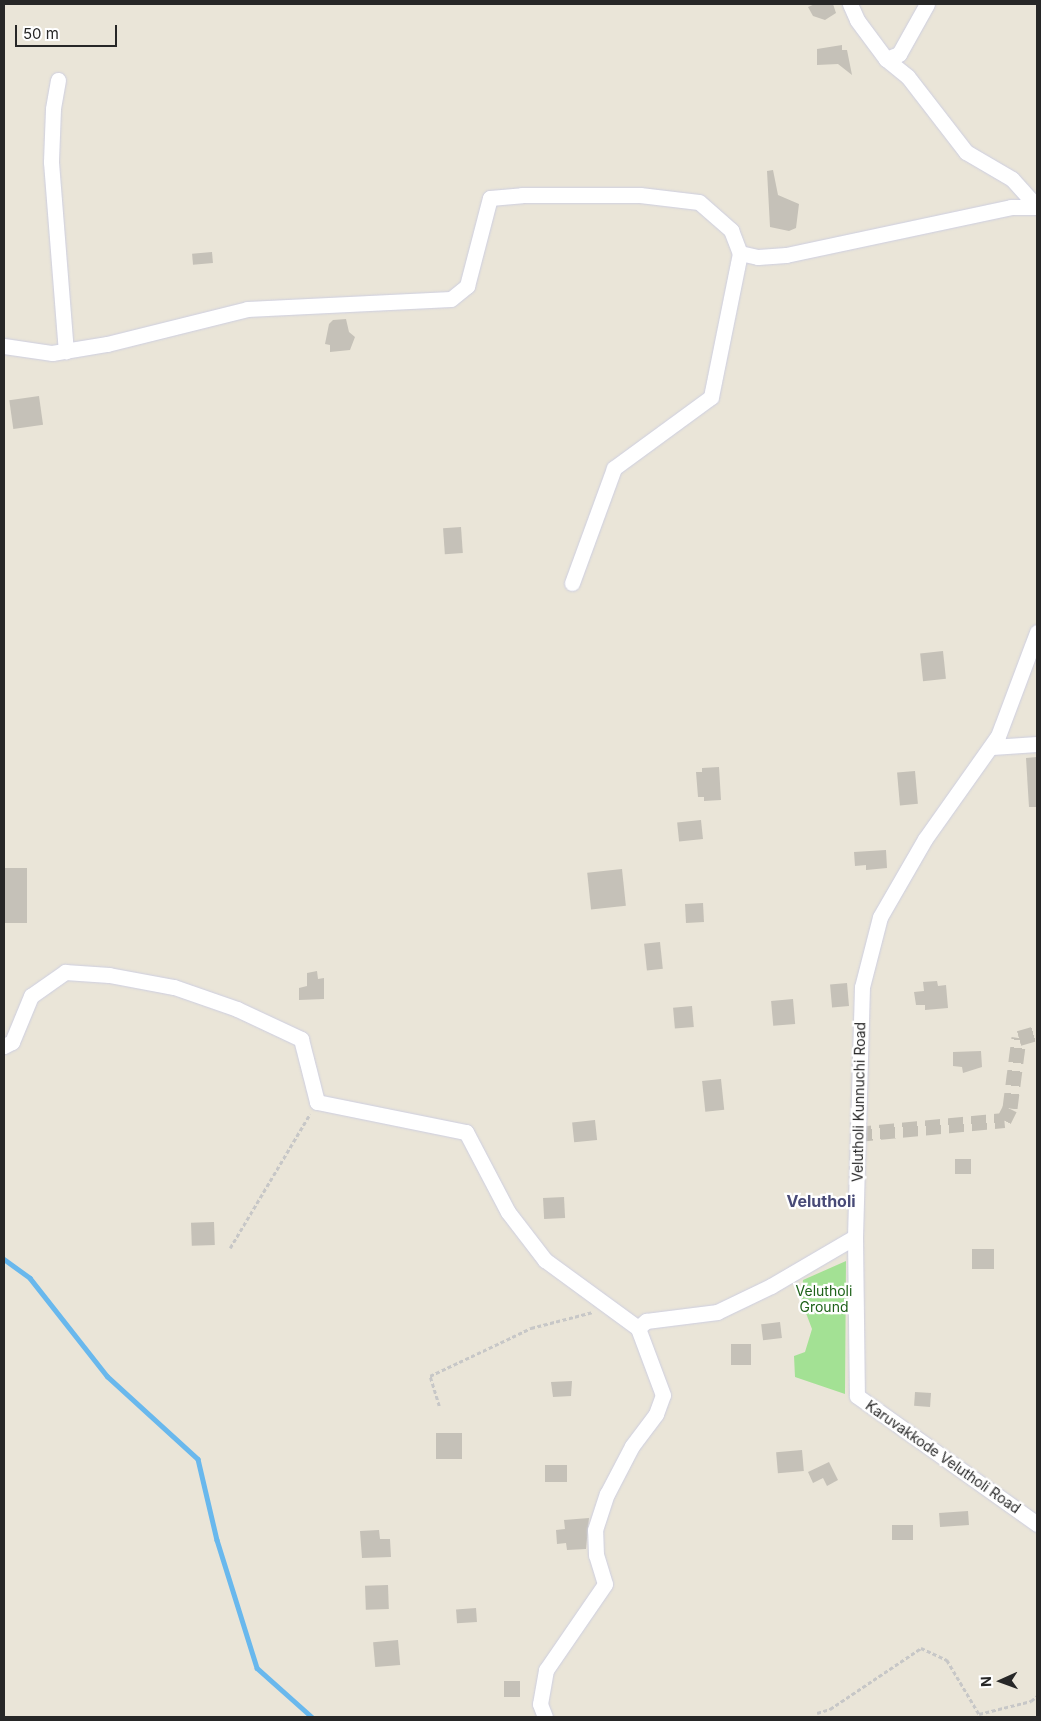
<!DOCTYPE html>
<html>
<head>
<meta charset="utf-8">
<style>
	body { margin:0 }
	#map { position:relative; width:1041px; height:1721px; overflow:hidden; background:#eae5d8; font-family:Inter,sans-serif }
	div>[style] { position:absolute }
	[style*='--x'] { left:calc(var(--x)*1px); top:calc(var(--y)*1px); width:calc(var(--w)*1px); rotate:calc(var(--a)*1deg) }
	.green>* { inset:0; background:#a3e194 }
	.stream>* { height:4.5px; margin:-2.25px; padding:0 2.25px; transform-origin:2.25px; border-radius:2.25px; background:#69b8ed }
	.building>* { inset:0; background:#c5c1b8; transform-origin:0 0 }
	.minor-tunnel>* { height:15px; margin-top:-7.5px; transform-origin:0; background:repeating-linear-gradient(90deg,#c3bfb5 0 15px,transparent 0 23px) }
	.path>* { height:2.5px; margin-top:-1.25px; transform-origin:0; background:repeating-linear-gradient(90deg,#c7c7c7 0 4px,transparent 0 6.5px) }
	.roads { filter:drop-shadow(0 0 1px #cdcee0) drop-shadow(0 0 1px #cdcee0) }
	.minor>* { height:15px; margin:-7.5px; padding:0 7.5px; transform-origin:7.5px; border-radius:7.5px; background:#fff }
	span { translate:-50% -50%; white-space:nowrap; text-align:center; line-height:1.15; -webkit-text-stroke:4.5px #fff; paint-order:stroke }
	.street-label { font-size:14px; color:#272727 }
	.park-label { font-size:14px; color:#1e6219 }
	.quarter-label { font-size:16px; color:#484a77; font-weight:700 }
	.frame { position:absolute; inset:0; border:5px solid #272727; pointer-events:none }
	.north { position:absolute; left:976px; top:1656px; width:50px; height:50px; -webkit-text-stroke:4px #fff; paint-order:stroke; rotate:268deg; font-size:14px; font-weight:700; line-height:20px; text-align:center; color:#272727 }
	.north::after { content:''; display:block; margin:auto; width:18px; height:22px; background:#272727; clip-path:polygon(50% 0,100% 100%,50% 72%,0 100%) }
	.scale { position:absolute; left:15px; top:25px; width:102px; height:22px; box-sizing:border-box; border:2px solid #272727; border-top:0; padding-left:6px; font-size:15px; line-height:18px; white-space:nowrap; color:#272727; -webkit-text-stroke:4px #fff; paint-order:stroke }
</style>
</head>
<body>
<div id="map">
	<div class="green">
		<div style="clip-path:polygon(846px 1261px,845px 1394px,795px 1377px,794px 1356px,805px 1352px,812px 1329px,801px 1300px,803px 1280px)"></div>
	</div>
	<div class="stream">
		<div style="--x:4;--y:1259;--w:32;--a:36"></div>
		<div style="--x:30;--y:1278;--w:125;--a:51.8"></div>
		<div style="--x:107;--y:1376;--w:123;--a:42.4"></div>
		<div style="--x:198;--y:1459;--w:83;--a:76.8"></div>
		<div style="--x:217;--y:1540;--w:134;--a:72.6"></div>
		<div style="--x:257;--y:1668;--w:74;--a:41.7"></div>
	</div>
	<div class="building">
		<div style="clip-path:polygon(815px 4px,833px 4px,836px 13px,825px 20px,813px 16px,808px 7px)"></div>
		<div style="clip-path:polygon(842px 45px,842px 50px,847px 50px,852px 75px,838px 64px,817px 65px,817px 49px)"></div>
		<div style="clip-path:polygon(773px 170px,778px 195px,799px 204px,796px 228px,789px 231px,770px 227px,767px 171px)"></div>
		<div style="left:212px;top:252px;width:11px;height:20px;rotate:85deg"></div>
		<div style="clip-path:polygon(346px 319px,349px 332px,355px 337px,350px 350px,330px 352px,330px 345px,325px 344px,329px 324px,333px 320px)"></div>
		<div style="left:39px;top:396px;width:29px;height:30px;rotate:82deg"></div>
		<div style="left:461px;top:527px;width:26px;height:18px;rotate:86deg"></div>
		<div style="left:943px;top:651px;width:28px;height:23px;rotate:84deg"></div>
		<div style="clip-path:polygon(1037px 757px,1037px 807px,1029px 807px,1026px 758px)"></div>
		<div style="clip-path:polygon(719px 767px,721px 800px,704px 801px,704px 797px,698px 797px,696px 772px,702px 772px,702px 768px)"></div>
		<div style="left:915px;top:771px;width:33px;height:18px;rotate:85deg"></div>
		<div style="left:701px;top:820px;width:19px;height:24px;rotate:84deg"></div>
		<div style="clip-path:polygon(886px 850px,887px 868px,866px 870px,866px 865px,855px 866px,854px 852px)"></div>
		<div style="left:27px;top:868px;width:55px;height:23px;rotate:90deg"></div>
		<div style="left:622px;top:869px;width:37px;height:35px;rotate:84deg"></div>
		<div style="left:703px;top:903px;width:19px;height:18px;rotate:87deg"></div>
		<div style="left:660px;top:942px;width:27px;height:16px;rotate:84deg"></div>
		<div style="clip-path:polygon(317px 971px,318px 979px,324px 978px,324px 999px,299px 1000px,299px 988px,307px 986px,307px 973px)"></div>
		<div style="clip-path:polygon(937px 981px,938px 986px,946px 985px,948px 1008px,925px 1010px,925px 1005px,916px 1005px,914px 992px,924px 991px,923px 982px)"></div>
		<div style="left:847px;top:983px;width:23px;height:17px;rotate:85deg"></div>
		<div style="left:793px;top:999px;width:25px;height:22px;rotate:85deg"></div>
		<div style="left:692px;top:1006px;width:21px;height:19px;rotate:85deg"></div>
		<div style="clip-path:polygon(981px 1051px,982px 1067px,963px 1073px,962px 1067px,953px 1066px,953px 1052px)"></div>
		<div style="left:721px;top:1079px;width:31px;height:19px;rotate:84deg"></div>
		<div style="left:595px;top:1120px;width:20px;height:23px;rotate:84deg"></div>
		<div style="left:955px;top:1159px;width:16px;height:15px"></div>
		<div style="left:564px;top:1197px;width:21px;height:21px;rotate:87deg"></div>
		<div style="left:214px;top:1222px;width:23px;height:23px;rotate:88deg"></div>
		<div style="left:994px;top:1249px;width:20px;height:22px;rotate:90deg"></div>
		<div style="left:780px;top:1322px;width:16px;height:19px;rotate:83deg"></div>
		<div style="left:731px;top:1344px;width:20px;height:21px"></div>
		<div style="clip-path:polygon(572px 1381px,571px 1396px,553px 1397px,551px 1382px)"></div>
		<div style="left:931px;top:1393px;width:14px;height:16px;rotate:94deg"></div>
		<div style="left:436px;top:1433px;width:26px;height:26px"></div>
		<div style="left:802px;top:1450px;width:21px;height:26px;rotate:85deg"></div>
		<div style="clip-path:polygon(829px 1462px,838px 1480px,827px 1486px,823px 1478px,813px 1483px,808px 1472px)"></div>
		<div style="left:567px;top:1465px;width:17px;height:22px;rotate:90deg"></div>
		<div style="left:968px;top:1511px;width:14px;height:29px;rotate:86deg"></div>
		<div style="clip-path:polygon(589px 1518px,586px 1549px,567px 1550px,566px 1543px,557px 1544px,556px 1530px,565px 1529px,564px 1520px)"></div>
		<div style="left:892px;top:1525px;width:21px;height:15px"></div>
		<div style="clip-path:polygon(379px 1530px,380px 1539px,390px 1539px,391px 1557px,362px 1558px,360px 1531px)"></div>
		<div style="left:388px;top:1585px;width:24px;height:23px;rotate:88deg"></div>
		<div style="left:476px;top:1608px;width:14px;height:20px;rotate:86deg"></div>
		<div style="left:398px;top:1640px;width:25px;height:25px;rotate:85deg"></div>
		<div style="left:504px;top:1681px;width:16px;height:16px"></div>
	</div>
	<div class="minor-tunnel">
		<div style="--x:857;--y:1134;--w:148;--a:-5.4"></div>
		<div style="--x:1004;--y:1120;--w:13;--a:-63"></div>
		<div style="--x:1010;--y:1108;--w:71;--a:-82.7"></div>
		<div style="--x:1019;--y:1038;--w:19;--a:-16"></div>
	</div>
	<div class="path">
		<div style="--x:230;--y:1248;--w:156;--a:-59.2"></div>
		<div style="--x:439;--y:1406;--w:31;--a:-107"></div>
		<div style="--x:430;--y:1376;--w:112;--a:-25.4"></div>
		<div style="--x:531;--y:1328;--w:64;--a:-14.5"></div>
		<div style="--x:817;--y:1713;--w:14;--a:-17"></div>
		<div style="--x:830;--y:1709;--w:110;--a:-33.8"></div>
		<div style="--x:921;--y:1648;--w:29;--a:25"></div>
		<div style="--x:947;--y:1660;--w:63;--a:59.3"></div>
		<div style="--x:979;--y:1714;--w:54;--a:-14"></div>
		<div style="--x:1031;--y:1701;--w:8;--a:-40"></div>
	</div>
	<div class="roads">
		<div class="minor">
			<div style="--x:850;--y:4;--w:17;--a:66"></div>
			<div style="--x:857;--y:20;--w:49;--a:53.4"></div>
			<div style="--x:886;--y:59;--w:14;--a:-21"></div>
			<div style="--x:899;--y:54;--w:57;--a:-60.8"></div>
			<div style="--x:886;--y:59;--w:28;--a:39"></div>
			<div style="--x:908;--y:77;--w:95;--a:52.3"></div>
			<div style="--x:966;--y:152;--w:53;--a:30.4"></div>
			<div style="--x:1012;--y:179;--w:38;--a:48"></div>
			<div style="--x:58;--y:80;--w:29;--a:100"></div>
			<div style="--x:53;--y:109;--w:53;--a:92.2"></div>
			<div style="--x:51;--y:162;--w:190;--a:85.5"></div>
			<div style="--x:4;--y:346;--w:49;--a:8.3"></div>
			<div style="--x:52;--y:353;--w:56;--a:-9.3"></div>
			<div style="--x:107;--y:344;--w:144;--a:-14"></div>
			<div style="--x:247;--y:309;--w:204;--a:-2.8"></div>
			<div style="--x:451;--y:299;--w:21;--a:-39"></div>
			<div style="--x:467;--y:286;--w:91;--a:-75.4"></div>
			<div style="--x:490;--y:198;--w:32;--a:-5"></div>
			<div style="--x:522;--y:195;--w:118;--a:0"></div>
			<div style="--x:640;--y:195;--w:59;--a:6.8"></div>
			<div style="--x:699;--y:202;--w:43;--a:41.2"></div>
			<div style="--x:731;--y:230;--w:25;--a:69"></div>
			<div style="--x:740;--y:253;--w:18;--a:13"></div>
			<div style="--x:758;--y:257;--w:28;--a:-4"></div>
			<div style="--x:786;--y:255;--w:230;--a:-12"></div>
			<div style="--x:1011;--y:207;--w:26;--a:0"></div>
			<div style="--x:572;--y:583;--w:122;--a:-69.9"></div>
			<div style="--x:614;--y:468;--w:120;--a:-36.2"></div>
			<div style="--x:711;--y:397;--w:147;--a:-78.6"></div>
			<div style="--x:992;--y:747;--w:45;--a:-3.8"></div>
			<div style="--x:4;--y:1046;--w:9;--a:-27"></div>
			<div style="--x:12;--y:1042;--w:50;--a:-67.6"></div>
			<div style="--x:31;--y:996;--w:42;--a:-35.2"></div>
			<div style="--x:65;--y:972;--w:44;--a:3.9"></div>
			<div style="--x:109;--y:975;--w:66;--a:10.5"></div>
			<div style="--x:174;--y:987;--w:67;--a:19.2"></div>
			<div style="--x:237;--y:1009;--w:71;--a:25.1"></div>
			<div style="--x:301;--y:1039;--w:65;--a:75.7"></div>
			<div style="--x:317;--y:1102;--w:152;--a:11.4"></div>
			<div style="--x:466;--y:1132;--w:90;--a:62.3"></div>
			<div style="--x:508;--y:1212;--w:61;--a:52.4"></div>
			<div style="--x:545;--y:1260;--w:115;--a:36.2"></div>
			<div style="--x:638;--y:1328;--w:11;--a:-41"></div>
			<div style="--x:646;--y:1321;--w:72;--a:-7.2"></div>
			<div style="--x:717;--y:1312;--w:60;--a:-25.7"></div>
			<div style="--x:771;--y:1286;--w:97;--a:-30.3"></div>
			<div style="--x:855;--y:1237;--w:250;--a:-88.4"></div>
			<div style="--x:862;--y:987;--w:72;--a:-75.6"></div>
			<div style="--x:880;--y:917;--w:90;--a:-60"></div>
			<div style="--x:925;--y:839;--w:126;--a:-54.7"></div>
			<div style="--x:998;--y:736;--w:111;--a:-69.4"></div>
			<div style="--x:855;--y:1237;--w:159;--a:89.3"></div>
			<div style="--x:857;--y:1396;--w:221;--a:35.4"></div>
			<div style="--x:545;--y:1717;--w:14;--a:-111"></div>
			<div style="--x:540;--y:1704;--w:35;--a:-80"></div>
			<div style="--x:546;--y:1670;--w:104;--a:-55.5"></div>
			<div style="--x:605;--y:1584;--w:30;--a:-107"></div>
			<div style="--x:596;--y:1555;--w:25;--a:-92"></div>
			<div style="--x:595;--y:1530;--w:38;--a:-72"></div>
			<div style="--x:607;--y:1494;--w:54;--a:-62.5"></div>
			<div style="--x:632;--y:1446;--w:40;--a:-53"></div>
			<div style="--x:656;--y:1414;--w:20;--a:-70"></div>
			<div style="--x:663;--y:1395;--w:72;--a:-110.5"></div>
		</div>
	</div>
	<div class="street-label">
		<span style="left:859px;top:1102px;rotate:-89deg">Velutholi Kunnuchi Road</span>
		<span style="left:943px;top:1457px;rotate:35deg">Karuvakkode Velutholi Road</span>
	</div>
	<div class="park-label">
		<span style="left:824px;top:1299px">Velutholi<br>Ground</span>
	</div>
	<div class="quarter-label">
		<span style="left:821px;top:1201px">Velutholi</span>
	</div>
	<div class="frame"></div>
	<div class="north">N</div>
	<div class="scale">50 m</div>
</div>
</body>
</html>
